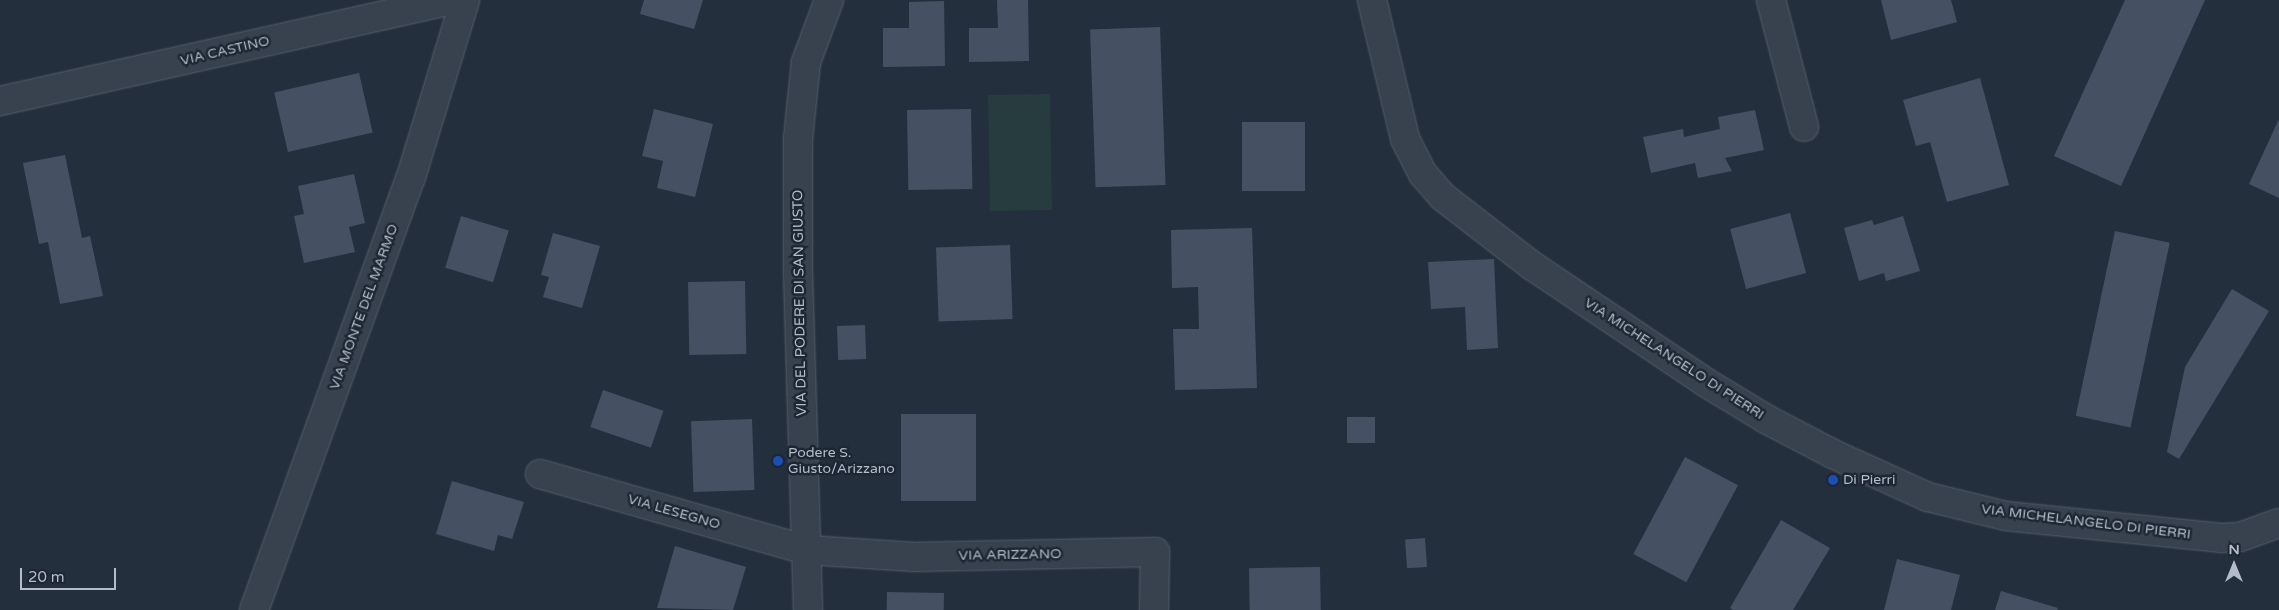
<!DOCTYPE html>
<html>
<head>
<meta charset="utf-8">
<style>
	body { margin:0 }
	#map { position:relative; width:2279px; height:610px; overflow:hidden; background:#242f3e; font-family:"Varela Round",sans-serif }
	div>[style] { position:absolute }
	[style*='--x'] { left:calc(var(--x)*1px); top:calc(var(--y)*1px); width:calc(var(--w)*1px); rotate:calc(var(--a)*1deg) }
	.green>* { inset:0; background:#263c3f; transform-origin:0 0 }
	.building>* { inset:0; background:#455162; transform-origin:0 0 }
	.roads { filter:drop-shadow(0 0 1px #565f6c) drop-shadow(0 0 1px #565f6c) }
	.minor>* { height:28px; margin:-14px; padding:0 14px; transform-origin:14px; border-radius:14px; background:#38414e }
	.tertiary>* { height:28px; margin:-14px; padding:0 14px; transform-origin:14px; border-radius:14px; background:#38414e }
	.dots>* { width:14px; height:14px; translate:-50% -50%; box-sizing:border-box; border:2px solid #1d2633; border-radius:50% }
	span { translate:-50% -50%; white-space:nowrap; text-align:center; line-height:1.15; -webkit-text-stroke:5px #1d2633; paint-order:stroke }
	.street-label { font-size:14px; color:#b4bcc9 }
	.poi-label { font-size:14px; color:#b4bcc9 }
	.left { translate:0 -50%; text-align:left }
	.north { position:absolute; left:2209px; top:540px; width:50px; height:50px; -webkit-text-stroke:4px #1d2633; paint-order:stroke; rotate:0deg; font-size:14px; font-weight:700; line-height:20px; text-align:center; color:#b4bcc9 }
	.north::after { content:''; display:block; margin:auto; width:18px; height:22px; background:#b4bcc9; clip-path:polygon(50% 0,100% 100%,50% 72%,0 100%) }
	.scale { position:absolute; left:20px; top:568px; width:96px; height:22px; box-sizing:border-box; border:2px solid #b4bcc9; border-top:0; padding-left:6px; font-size:15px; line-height:18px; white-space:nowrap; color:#b4bcc9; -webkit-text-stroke:4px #1d2633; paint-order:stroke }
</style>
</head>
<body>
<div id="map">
	<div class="green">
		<div style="left:1050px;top:94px;width:116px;height:62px;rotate:89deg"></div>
	</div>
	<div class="building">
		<div style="clip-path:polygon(644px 0,703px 0,694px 29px,640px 14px)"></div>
		<div style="clip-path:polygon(997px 0,1028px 0,1029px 61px,969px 62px,969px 28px,998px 28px)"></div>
		<div style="clip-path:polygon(1881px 0,1951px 0,1957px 22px,1891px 40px)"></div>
		<div style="clip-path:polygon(2125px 0,2205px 0,2121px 186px,2054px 156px)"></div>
		<div style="clip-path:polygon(944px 1px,945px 66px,883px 67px,883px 28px,909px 28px,909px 2px)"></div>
		<div style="left:1160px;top:27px;width:158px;height:70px;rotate:88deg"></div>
		<div style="left:359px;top:73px;width:61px;height:87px;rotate:77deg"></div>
		<div style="clip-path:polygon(1980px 78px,2009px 185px,1947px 202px,1930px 142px,1916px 146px,1903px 100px)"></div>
		<div style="clip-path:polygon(654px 109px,713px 124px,695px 197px,657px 188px,663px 161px,642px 156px)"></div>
		<div style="left:971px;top:109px;width:80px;height:64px;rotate:89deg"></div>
		<div style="clip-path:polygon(1755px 110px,1764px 150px,1725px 158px,1732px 171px,1698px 178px,1695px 163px,1651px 173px,1643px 137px,1683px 129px,1684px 137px,1720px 129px,1718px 117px)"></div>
		<div style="clip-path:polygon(2279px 119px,2279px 198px,2249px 184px)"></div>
		<div style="left:1242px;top:122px;width:63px;height:69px"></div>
		<div style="clip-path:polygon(65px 155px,82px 238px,90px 236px,103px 296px,60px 304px,48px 242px,39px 244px,23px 163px)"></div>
		<div style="clip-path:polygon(354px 174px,365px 223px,349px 227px,355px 252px,304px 263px,294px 216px,304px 214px,298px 186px)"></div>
		<div style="left:1790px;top:213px;width:62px;height:62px;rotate:75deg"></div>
		<div style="left:461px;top:216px;width:50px;height:54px;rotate:17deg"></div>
		<div style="clip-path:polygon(1903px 216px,1920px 271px,1886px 281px,1884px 273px,1859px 281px,1844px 228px,1872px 220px,1874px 225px)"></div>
		<div style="clip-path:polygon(1252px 228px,1257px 388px,1175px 390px,1173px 329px,1199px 329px,1198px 287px,1172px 288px,1171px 230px)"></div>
		<div style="left:2115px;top:231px;width:56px;height:189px;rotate:12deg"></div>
		<div style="clip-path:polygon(553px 233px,600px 246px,582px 308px,543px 297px,549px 277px,541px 275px)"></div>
		<div style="left:1010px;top:245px;width:74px;height:74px;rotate:88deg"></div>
		<div style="clip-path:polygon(1494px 259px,1498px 348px,1467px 350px,1465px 307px,1431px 309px,1428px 262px)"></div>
		<div style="left:745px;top:281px;width:73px;height:57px;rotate:89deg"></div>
		<div style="clip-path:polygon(2232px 289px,2269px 311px,2179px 459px,2167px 452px,2185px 367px)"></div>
		<div style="left:865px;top:325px;width:34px;height:28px;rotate:88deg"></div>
		<div style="left:603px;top:390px;width:64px;height:39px;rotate:19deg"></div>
		<div style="left:901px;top:414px;width:75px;height:87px"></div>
		<div style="left:1347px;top:417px;width:28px;height:26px"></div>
		<div style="left:752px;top:419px;width:71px;height:61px;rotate:88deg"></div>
		<div style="left:1685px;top:457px;width:60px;height:110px;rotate:28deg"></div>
		<div style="clip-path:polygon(452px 481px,524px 502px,512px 539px,498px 535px,494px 551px,436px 534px)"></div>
		<div style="clip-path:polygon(1781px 520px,1830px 548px,1793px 610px,1733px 610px,1730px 608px)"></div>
		<div style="left:1425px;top:538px;width:29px;height:20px;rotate:86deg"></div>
		<div style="clip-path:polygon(675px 546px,746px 567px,733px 610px,657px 608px)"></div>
		<div style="clip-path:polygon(1897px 559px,1960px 575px,1951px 610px,1884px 610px)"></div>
		<div style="left:1320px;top:567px;width:43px;height:71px;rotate:89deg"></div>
		<div style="clip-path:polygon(2001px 591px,2058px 608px,2057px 610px,1995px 610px)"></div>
		<div style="left:887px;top:592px;width:57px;height:18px;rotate:1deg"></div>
	</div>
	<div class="roads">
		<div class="minor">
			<div style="--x:1372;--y:0;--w:143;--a:76.6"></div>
			<div style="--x:1405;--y:139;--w:39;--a:63"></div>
			<div style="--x:1423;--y:174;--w:30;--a:49"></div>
			<div style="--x:1443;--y:197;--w:111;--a:37.7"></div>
			<div style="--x:1531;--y:265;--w:210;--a:33.9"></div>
			<div style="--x:1705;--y:382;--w:71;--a:31.2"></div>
			<div style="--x:1766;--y:419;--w:76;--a:27.6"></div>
			<div style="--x:1833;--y:454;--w:104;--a:24.4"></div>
			<div style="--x:1928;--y:497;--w:80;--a:13.7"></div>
			<div style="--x:2006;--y:516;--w:216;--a:5.8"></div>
			<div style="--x:2221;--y:538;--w:19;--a:-3"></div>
			<div style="--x:2240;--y:537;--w:41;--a:-19.7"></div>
			<div style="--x:1771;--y:0;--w:131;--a:75.4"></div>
			<div style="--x:0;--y:101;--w:462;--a:-12.6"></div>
			<div style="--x:540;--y:474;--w:278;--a:15.9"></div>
			<div style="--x:807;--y:550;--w:108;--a:3.7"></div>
			<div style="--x:915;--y:557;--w:240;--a:-1.2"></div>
			<div style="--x:1155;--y:552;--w:58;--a:91"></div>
			<div style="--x:808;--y:610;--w:337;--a:-91.7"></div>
			<div style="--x:798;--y:273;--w:134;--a:-90"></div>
			<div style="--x:798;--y:139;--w:77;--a:-84.1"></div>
			<div style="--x:806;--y:62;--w:66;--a:-69.6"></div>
		</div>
		<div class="tertiary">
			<div style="--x:254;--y:610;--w:461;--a:-70.1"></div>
			<div style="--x:411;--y:177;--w:185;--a:-73"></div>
		</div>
	</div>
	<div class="dots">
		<div style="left:778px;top:461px;background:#1a4fb4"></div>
		<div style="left:1833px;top:480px;background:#1a4fb4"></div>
	</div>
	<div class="street-label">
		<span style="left:225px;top:51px;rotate:-13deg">VIA CASTINO</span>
		<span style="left:800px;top:303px;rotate:-91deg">VIA DEL PODERE DI SAN GIUSTO</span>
		<span style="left:364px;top:307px;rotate:-70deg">VIA MONTE DEL MARMO</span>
		<span style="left:1674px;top:359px;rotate:33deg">VIA MICHELANGELO DI PIERRI</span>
		<span style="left:674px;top:512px;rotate:16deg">VIA LESEGNO</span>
		<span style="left:2086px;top:522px;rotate:7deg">VIA MICHELANGELO DI PIERRI</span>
		<span style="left:1010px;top:555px;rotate:-1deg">VIA ARIZZANO</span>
	</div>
	<div class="poi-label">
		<span class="left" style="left:788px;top:461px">Podere S.<br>Giusto/Arizzano</span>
		<span class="left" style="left:1843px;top:480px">Di Pierri</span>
	</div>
	<div class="north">N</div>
	<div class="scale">20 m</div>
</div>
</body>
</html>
